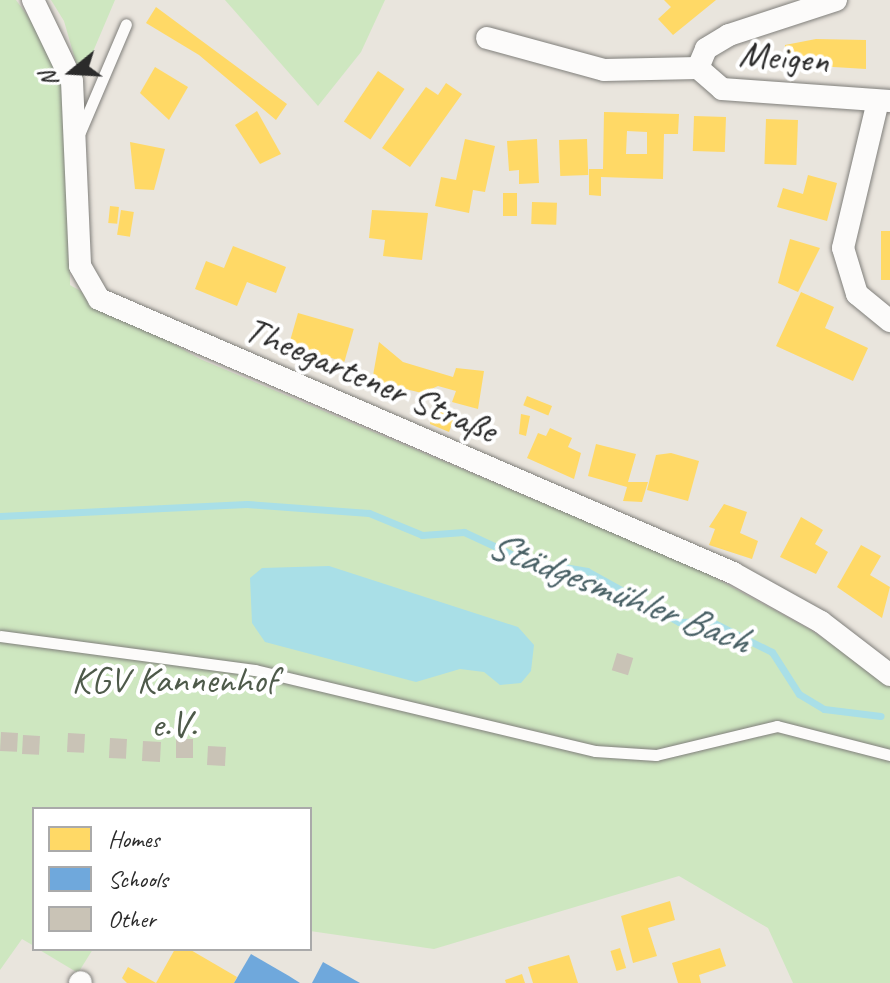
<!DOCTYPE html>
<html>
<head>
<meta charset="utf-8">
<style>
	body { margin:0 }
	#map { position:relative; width:890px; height:983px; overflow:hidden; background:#e9e5dd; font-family:Caveat,sans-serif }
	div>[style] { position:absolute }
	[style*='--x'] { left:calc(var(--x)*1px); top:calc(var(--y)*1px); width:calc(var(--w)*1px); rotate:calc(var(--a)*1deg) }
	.green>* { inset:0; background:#cee7c0 }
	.water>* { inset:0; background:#a9dfe7 }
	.homes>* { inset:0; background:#ffd966; transform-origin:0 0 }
	.schools>* { inset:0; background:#6fa8dc }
	.stream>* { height:7px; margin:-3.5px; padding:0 3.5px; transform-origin:3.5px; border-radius:3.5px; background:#a9dfe7 }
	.building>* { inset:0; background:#c9c3b6; transform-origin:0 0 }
	.roads { filter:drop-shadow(0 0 2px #807f7b) drop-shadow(0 0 2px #807f7b) }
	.service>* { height:11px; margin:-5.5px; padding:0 5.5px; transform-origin:5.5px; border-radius:5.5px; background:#fcfbfa }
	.minor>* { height:22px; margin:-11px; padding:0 11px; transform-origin:11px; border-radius:11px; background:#fcfbfa }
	span { translate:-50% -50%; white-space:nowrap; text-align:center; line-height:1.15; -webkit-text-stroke:8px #fff; paint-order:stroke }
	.street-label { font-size:38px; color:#2b2b2b }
	.park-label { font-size:38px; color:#4e5a4a }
	.water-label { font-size:40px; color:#486065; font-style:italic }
	.legend { position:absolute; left:32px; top:807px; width:280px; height:144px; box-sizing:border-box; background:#fff; border:2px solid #aaa; margin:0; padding:10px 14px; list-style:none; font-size:24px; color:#2b2b2b }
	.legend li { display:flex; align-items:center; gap:16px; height:40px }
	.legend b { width:40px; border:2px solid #aaa }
	.north { position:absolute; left:32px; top:32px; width:80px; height:80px; -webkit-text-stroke:6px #fff; paint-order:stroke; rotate:252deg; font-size:22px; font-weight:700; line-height:32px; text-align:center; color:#2b2b2b }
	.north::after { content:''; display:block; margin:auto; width:28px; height:36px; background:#2b2b2b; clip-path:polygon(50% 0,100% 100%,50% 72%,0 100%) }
</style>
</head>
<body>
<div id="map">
	<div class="green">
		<div style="clip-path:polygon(0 0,16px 0,49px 45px,70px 114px,70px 285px,200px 359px,697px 568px,811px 630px,890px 685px,890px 983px,793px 983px,768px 928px,679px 876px,434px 949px,310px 931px,310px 809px,34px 809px,34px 946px,22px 939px,0 970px)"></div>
		<div style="clip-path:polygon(51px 0,115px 0,81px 80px,64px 21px)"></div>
		<div style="clip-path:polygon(225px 0,385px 0,361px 52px,318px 106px)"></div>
		<div style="clip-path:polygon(38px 949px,93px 949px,78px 973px)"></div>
	</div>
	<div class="water">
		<div style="clip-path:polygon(329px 566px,518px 627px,534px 645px,531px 671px,521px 683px,500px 685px,484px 672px,460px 669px,416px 682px,265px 642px,252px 623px,250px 578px,262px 568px)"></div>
	</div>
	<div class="homes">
		<div style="clip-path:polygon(664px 0,716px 0,673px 35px,658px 19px,671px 7px)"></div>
		<div style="clip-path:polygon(156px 7px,287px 104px,276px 120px,199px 55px,146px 23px)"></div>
		<div style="clip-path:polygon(816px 39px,866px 40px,866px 69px,785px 64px,785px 45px)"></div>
		<div style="clip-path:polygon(155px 67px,188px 87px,169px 120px,140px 93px)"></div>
		<div style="left:378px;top:71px;width:32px;height:61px;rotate:34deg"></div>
		<div style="clip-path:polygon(446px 83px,462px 94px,410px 167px,382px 148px,426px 87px,438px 95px)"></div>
		<div style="clip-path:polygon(257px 111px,281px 154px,260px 164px,235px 125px)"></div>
		<div style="clip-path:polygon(evenodd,604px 112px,679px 114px,678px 134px,664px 134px,663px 179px,601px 177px,601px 196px,589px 195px,589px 169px,603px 169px,604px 112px,627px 131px,647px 132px,647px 154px,626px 154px,627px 131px)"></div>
		<div style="left:694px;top:116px;width:32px;height:35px;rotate:2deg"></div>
		<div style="left:766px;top:119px;width:32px;height:45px;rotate:2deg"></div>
		<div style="clip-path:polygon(465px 139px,495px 146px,485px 192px,473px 190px,469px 213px,435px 206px,441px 177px,456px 180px)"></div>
		<div style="clip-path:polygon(537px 139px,539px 183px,519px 184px,519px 170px,509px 171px,507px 141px)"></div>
		<div style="left:587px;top:139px;width:36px;height:28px;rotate:88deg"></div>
		<div style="clip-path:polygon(130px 142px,165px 149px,154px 190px,135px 189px)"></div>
		<div style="clip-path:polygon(808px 175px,837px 183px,827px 221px,777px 207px,783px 188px,803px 194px)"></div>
		<div style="left:503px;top:193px;width:14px;height:23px"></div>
		<div style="left:532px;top:202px;width:25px;height:22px;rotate:2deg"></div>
		<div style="left:110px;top:206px;width:9px;height:17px;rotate:6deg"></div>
		<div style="left:121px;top:210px;width:13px;height:25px;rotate:9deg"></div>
		<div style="clip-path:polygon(372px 210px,428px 213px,422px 260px,383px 256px,385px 240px,369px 238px)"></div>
		<div style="left:881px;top:231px;width:9px;height:49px"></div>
		<div style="clip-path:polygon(790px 239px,820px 248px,798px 292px,778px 283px)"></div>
		<div style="clip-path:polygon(233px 246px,286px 267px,276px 293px,247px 282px,237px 306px,195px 289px,206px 261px,224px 268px)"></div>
		<div style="clip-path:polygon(801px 292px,834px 307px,825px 328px,868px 348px,853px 381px,776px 346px)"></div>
		<div style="left:298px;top:313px;width:58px;height:34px;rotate:16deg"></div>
		<div style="clip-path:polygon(379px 342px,403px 362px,453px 377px,456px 368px,484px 371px,478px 409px,452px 402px,456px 391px,438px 386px,422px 393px,372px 381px)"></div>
		<div style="left:527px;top:396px;width:27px;height:10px;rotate:22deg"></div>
		<div style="clip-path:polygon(434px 403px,457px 411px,449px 432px,430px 424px)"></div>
		<div style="clip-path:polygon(521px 414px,530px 416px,526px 436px,519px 434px)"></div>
		<div style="clip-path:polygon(550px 428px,572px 438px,568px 447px,581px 453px,574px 479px,527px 458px,538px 433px,546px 436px)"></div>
		<div style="clip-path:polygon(596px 444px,636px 454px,628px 482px,648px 482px,642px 502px,623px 501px,627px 487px,588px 476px)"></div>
		<div style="clip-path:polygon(671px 453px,699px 461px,688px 501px,647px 490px,656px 455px)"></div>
		<div style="clip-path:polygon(724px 504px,747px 512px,740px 533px,758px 541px,752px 559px,709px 545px,715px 529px,709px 527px)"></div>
		<div style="clip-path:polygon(801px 517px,823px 530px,815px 544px,828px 552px,816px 574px,780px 557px)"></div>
		<div style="clip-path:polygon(861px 545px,881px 556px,870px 575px,890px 587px,882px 618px,837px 587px)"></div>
		<div style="clip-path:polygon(670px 901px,675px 920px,648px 928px,657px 956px,633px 963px,621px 916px)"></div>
		<div style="left:620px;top:948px;width:21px;height:10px;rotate:73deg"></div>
		<div style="clip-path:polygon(720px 948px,726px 966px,699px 975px,701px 983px,678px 983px,672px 963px)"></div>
		<div style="clip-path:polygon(175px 949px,189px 949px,237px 977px,234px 983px,127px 983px,122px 978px,128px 967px,156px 983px)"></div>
		<div style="clip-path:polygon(569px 955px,578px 983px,533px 983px,528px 967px)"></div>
		<div style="clip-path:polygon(522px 974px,525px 983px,506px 983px,505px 980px)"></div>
	</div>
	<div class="schools">
		<div style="clip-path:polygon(251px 954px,289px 976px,300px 983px,234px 983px)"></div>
		<div style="clip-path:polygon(323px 962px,360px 983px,312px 983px)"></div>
	</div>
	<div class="stream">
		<div style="--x:0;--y:516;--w:247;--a:-2.8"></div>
		<div style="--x:247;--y:504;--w:122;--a:4.2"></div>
		<div style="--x:369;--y:513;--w:57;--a:22.5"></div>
		<div style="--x:422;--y:535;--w:42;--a:-4.1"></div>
		<div style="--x:464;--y:532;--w:66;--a:25"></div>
		<div style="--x:524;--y:560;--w:64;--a:9.9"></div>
		<div style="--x:587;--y:571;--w:105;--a:29"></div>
		<div style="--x:679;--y:622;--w:31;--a:-2"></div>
		<div style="--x:710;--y:621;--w:69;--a:26.6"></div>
		<div style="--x:772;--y:652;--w:50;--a:57.3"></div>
		<div style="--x:799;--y:694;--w:29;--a:31"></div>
		<div style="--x:824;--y:709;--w:57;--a:7"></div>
	</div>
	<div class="building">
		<div style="left:617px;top:653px;width:17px;height:18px;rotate:17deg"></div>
		<div style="left:1px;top:732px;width:17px;height:19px;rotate:3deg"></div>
		<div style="left:68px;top:733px;width:17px;height:19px;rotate:3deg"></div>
		<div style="left:23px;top:735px;width:17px;height:19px;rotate:3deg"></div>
		<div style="left:110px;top:738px;width:17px;height:20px;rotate:3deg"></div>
		<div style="left:176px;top:739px;width:17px;height:19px"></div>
		<div style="left:143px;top:741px;width:18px;height:20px;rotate:3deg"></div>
		<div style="left:208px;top:746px;width:18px;height:19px;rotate:3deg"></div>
	</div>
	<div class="roads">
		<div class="service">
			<div style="--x:80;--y:132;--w:117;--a:-66.9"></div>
			<div style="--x:0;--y:636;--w:257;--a:7.6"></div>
			<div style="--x:255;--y:670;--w:350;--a:13.4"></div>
			<div style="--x:595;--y:751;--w:61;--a:3.8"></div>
			<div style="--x:656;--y:755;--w:124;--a:-13.5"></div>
			<div style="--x:777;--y:726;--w:117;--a:14.4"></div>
		</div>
		<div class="minor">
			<div style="--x:33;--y:0;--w:90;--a:64.3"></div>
			<div style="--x:72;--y:81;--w:185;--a:87.5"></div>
			<div style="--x:80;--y:266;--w:38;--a:60"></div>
			<div style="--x:99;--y:299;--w:691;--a:23.37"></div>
			<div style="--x:733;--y:573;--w:101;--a:29.1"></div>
			<div style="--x:821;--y:622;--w:87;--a:37.5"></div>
			<div style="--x:836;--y:0;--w:113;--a:161.9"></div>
			<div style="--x:729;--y:35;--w:27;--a:149"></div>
			<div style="--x:706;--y:49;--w:21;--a:113"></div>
			<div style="--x:698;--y:68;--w:32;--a:41"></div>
			<div style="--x:722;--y:89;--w:168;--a:4.1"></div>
			<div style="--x:487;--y:38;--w:121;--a:15.3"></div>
			<div style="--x:604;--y:70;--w:94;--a:-1.2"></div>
			<div style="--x:878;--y:101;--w:151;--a:103.4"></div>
			<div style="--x:843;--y:248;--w:48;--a:73.1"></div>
			<div style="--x:857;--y:294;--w:43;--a:39.3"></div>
			<div style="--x:80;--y:983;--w:1;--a:-45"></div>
		</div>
	</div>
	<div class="street-label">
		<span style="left:784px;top:57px;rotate:5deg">Meigen</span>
		<span style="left:371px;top:379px;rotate:23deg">Theegartener Straße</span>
	</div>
	<div class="park-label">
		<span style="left:174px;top:702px">KGV Kannenhof<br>e.V.</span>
	</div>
	<div class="water-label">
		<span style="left:619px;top:592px;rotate:21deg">Städgesmühler Bach</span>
	</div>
	<ul class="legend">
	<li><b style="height:22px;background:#ffd966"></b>Homes</li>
	<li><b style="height:22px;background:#6fa8dc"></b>Schools</li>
	<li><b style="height:22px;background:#c9c3b6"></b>Other</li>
	</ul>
	<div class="north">N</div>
</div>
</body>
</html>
